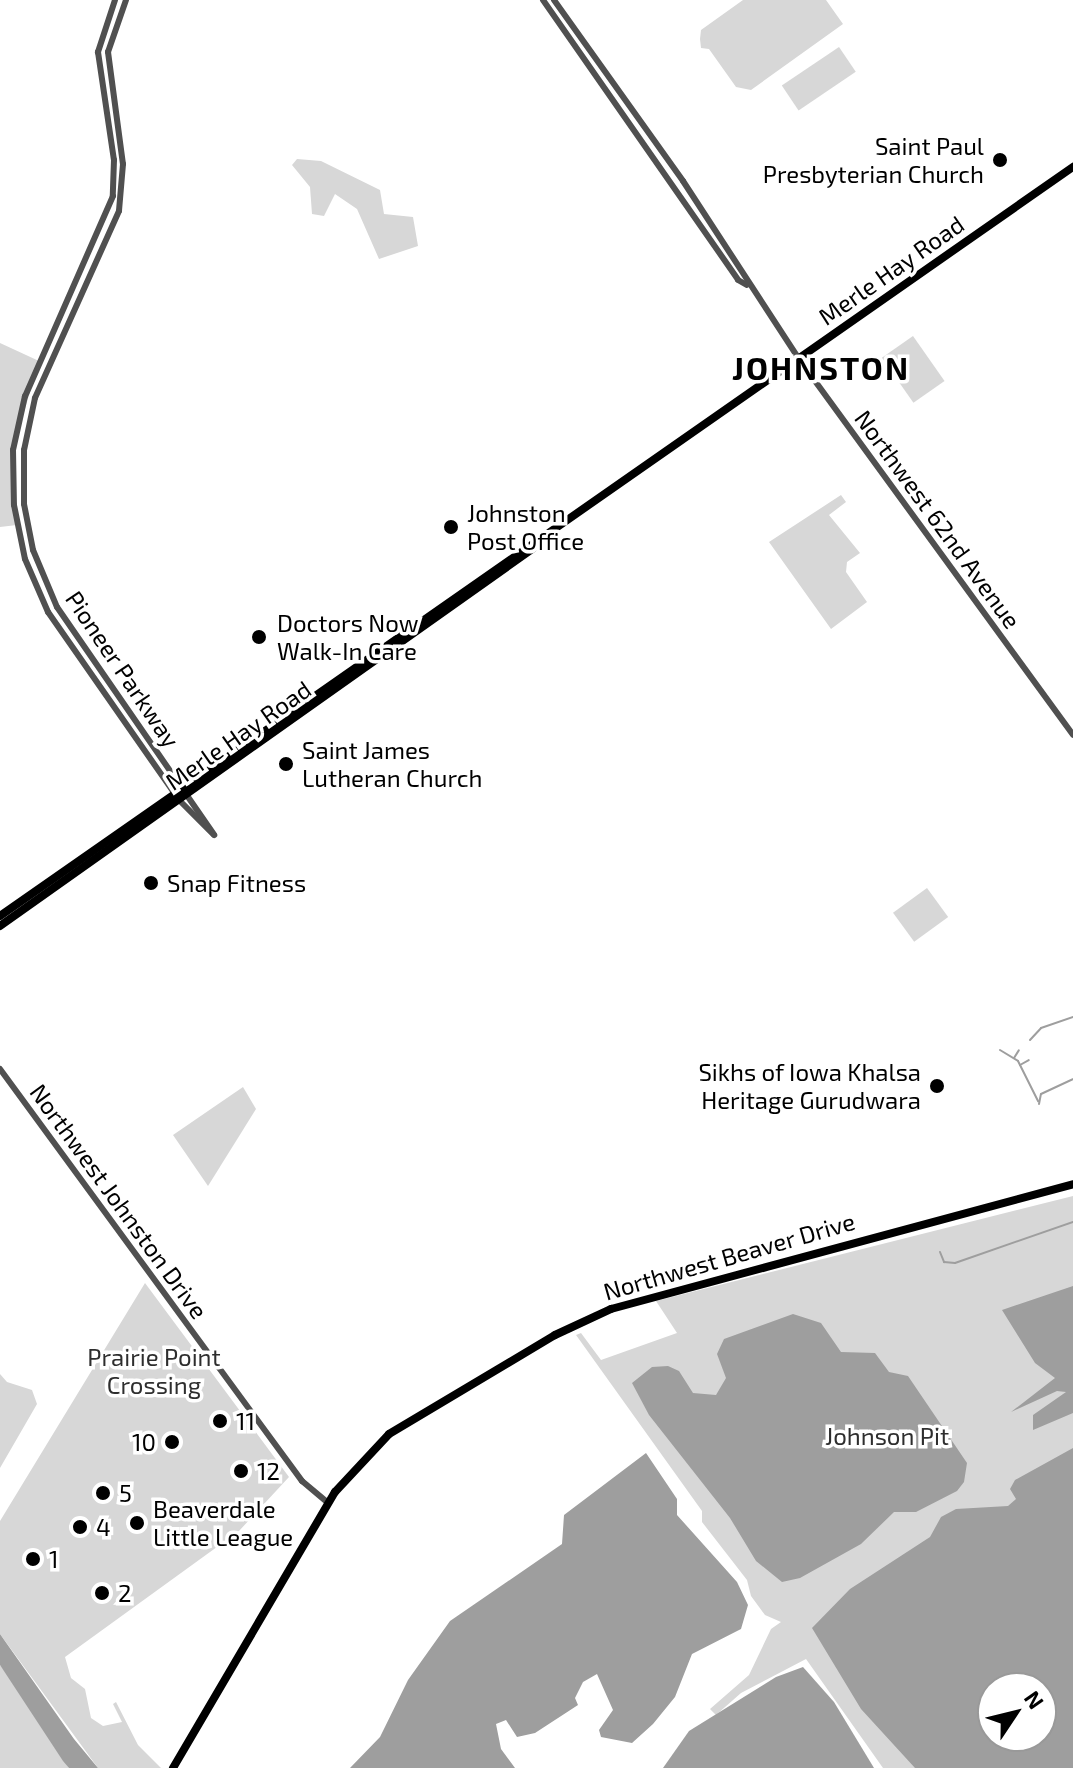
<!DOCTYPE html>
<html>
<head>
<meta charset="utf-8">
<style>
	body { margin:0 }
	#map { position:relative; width:1073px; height:1768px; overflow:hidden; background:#fff; font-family:"Exo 2",sans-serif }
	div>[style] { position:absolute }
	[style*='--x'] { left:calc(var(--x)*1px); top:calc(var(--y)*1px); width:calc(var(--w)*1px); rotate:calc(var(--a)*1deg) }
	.green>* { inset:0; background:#d7d7d7; transform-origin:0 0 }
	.water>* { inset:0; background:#9e9e9e }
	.stream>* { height:2px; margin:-1px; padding:0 1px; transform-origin:1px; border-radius:1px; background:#9e9e9e }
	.minor>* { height:6px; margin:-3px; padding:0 3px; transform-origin:3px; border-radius:3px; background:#505050 }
	.major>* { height:8px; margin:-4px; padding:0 4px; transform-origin:4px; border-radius:4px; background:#000 }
	.dots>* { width:22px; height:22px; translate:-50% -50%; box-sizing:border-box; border:4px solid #fff; border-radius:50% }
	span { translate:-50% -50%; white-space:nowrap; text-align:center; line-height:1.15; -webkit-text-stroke:7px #fff; paint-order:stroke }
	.poi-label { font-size:24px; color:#000 }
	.right { translate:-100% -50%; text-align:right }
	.left { translate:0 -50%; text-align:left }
	.street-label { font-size:24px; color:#000 }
	.park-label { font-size:24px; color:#2e2e2e }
	.district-label { font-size:32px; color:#000; font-weight:700; letter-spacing:2px }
	.north { position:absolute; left:977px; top:1672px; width:80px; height:80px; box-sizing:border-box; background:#fff; border:2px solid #999; border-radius:50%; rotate:55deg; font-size:22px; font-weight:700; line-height:32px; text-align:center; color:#000 }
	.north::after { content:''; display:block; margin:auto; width:28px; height:36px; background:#000; clip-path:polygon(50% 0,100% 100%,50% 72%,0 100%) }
</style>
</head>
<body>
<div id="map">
	<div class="green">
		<div style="clip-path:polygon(743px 0,826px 0,843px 24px,751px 90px,736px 87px,709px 49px,701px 48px,700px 39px,701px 30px)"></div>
		<div style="left:839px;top:47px;width:30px;height:69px;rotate:56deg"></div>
		<div style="clip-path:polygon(297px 159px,321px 161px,380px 190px,384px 214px,413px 217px,418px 246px,379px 259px,357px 209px,335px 194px,324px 216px,312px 214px,310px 187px,292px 165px)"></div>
		<div style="left:913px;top:336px;width:55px;height:38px;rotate:55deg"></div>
		<div style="clip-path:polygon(0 343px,39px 361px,13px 450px,17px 525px,0 527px)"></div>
		<div style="clip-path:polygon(841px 495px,846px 502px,829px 515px,860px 553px,847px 562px,846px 572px,867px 602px,831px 629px,769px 542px)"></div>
		<div style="left:927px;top:888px;width:36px;height:42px;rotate:54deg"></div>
		<div style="clip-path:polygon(243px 1087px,256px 1109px,208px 1186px,173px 1135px)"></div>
		<div style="clip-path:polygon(evenodd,1073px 1196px,1073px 1768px,883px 1768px,806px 1659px,741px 1693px,716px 1715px,710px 1709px,749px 1675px,771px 1629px,781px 1622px,765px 1615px,751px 1596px,747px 1580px,702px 1522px,702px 1511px,576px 1335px,581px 1333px,601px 1360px,677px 1333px,656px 1301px,1073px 1196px,993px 1688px,1041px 1688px,1041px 1736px,993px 1736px,993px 1688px)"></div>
		<div style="clip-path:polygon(145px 1283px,289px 1477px,239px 1531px,65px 1657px,71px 1678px,85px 1689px,91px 1718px,103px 1726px,122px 1722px,113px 1704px,116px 1702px,138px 1745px,161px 1768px,98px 1768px,0 1634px,0 1521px)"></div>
		<div style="clip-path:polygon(0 1374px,7px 1382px,32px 1390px,37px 1404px,0 1468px)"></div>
		<div style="clip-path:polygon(0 1665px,16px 1685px,69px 1768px,0 1768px)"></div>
	</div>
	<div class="water">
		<div style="clip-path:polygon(1073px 1286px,1073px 1413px,1033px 1430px,1033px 1415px,1066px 1392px,1057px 1391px,1011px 1412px,1055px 1378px,1035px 1363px,1002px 1310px)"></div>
		<div style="clip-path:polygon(793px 1314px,821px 1323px,841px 1352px,875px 1353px,889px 1372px,908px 1376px,967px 1463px,964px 1482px,957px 1491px,916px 1512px,894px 1512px,861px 1544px,800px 1578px,782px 1582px,756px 1561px,730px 1518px,649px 1415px,632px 1383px,652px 1367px,668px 1366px,679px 1371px,693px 1393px,716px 1395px,726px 1378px,717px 1354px,724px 1339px)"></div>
		<div style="clip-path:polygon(evenodd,1073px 1448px,1073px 1768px,915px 1768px,861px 1709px,812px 1628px,850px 1589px,930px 1537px,941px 1517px,956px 1509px,1008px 1506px,1016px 1499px,1010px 1489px,1015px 1480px,1073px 1448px,993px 1688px,1041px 1688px,1041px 1736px,993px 1736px,993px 1688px)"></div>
		<div style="clip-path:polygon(646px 1453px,677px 1499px,677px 1515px,737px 1582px,748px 1605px,741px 1629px,692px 1654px,675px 1697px,653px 1724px,632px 1743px,601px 1737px,599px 1730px,613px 1710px,597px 1674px,583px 1682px,575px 1698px,578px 1705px,535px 1733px,517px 1737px,506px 1720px,496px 1724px,501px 1749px,515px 1768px,350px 1768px,380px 1737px,408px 1680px,450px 1621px,562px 1544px,564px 1515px)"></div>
		<div style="clip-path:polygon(0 1634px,74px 1739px,98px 1768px,69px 1768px,63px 1761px,0 1665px)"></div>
		<div style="clip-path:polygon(803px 1667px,834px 1702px,874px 1768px,663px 1768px,689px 1731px,776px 1677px)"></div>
	</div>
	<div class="stream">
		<div style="--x:1030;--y:1040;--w:16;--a:-47"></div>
		<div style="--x:1041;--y:1028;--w:34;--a:-19"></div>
		<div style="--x:1000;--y:1050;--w:21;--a:31"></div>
		<div style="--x:1018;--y:1061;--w:45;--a:63.4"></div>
		<div style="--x:1014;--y:1058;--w:9;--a:-58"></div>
		<div style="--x:1020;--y:1065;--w:10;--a:-29"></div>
		<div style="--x:1039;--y:1104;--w:10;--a:-79"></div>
		<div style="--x:1041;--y:1094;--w:35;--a:-25"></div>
		<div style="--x:940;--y:1252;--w:11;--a:68"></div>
		<div style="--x:944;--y:1262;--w:11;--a:5"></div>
		<div style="--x:955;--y:1263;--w:125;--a:-19.2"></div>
	</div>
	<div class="minor">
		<div style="--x:115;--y:0;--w:55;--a:108.1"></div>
		<div style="--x:98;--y:52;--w:109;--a:81.6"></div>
		<div style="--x:114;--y:160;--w:36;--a:92"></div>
		<div style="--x:113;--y:196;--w:219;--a:113.7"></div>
		<div style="--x:25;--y:396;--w:55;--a:102.5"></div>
		<div style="--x:13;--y:450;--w:55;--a:89"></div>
		<div style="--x:14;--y:505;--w:55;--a:78.5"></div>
		<div style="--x:25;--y:559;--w:58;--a:66.5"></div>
		<div style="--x:48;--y:612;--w:229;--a:55.1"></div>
		<div style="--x:179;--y:800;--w:49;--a:45"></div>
		<div style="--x:126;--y:0;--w:55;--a:109.1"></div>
		<div style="--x:108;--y:52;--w:113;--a:82.4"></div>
		<div style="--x:123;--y:164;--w:47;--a:94.9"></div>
		<div style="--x:119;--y:211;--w:205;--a:114.2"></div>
		<div style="--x:35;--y:398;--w:53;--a:101.9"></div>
		<div style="--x:24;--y:450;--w:54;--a:90"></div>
		<div style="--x:24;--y:504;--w:47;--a:78.9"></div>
		<div style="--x:33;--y:550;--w:62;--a:67.2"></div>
		<div style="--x:57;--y:607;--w:277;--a:55.4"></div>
		<div style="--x:543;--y:0;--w:341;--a:55.1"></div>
		<div style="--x:738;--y:280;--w:10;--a:29"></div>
		<div style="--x:554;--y:0;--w:222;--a:54.5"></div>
		<div style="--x:683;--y:181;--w:212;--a:56.9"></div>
		<div style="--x:799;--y:359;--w:465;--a:53.9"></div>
		<div style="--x:0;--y:1069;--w:511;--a:53.76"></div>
		<div style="--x:302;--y:1481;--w:34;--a:40"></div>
	</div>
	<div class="major">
		<div style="--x:0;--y:916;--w:1309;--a:-34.92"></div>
		<div style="--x:0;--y:926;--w:676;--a:-35.31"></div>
		<div style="--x:173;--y:1768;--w:320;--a:-59.6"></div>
		<div style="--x:335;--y:1492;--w:79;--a:-47"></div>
		<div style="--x:389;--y:1434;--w:193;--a:-30.8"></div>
		<div style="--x:555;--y:1335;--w:62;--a:-24.9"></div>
		<div style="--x:611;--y:1309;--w:479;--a:-15.1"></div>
	</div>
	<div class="dots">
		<div style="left:1000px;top:160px;background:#000"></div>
		<div style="left:451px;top:527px;background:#000"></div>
		<div style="left:259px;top:637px;background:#000"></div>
		<div style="left:286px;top:764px;background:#000"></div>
		<div style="left:151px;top:883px;background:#000"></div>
		<div style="left:937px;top:1086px;background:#000"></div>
		<div style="left:220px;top:1421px;background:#000"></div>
		<div style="left:172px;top:1442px;background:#000"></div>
		<div style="left:241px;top:1471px;background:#000"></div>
		<div style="left:103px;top:1493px;background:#000"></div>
		<div style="left:137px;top:1523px;background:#000"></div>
		<div style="left:80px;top:1527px;background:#000"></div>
		<div style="left:33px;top:1559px;background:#000"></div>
		<div style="left:102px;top:1593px;background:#000"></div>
	</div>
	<div class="poi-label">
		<span class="right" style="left:984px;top:160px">Saint Paul<br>Presbyterian Church</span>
		<span class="left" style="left:467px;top:527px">Johnston<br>Post Office</span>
		<span class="left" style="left:277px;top:637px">Doctors Now<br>Walk-In Care</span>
		<span class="left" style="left:302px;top:764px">Saint James<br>Lutheran Church</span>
		<span class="left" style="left:167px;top:883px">Snap Fitness</span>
		<span class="right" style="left:921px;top:1086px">Sikhs of Iowa Khalsa<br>Heritage Gurudwara</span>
		<span class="left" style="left:236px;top:1421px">11</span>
		<span class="right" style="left:156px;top:1442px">10</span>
		<span class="left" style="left:257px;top:1471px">12</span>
		<span class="left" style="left:119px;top:1493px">5</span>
		<span class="left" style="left:153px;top:1523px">Beaverdale<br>Little League</span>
		<span class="left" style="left:96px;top:1527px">4</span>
		<span class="left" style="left:49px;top:1559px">1</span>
		<span class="left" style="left:118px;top:1593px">2</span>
	</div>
	<div class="street-label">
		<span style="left:891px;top:270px;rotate:-35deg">Merle Hay Road</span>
		<span style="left:938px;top:519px;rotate:54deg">Northwest 62nd Avenue</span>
		<span style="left:123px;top:669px;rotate:56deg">Pioneer Parkway</span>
		<span style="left:238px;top:735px;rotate:-35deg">Merle Hay Road</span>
		<span style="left:119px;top:1201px;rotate:54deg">Northwest Johnston Drive</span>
		<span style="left:729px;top:1256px;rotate:-16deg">Northwest Beaver Drive</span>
	</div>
	<div class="park-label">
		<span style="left:154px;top:1371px">Prairie Point<br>Crossing</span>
		<span style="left:887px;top:1436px">Johnson Pit</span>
	</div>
	<div class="district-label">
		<span style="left:821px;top:367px">JOHNSTON</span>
	</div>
	<div class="north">N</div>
</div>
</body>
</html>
